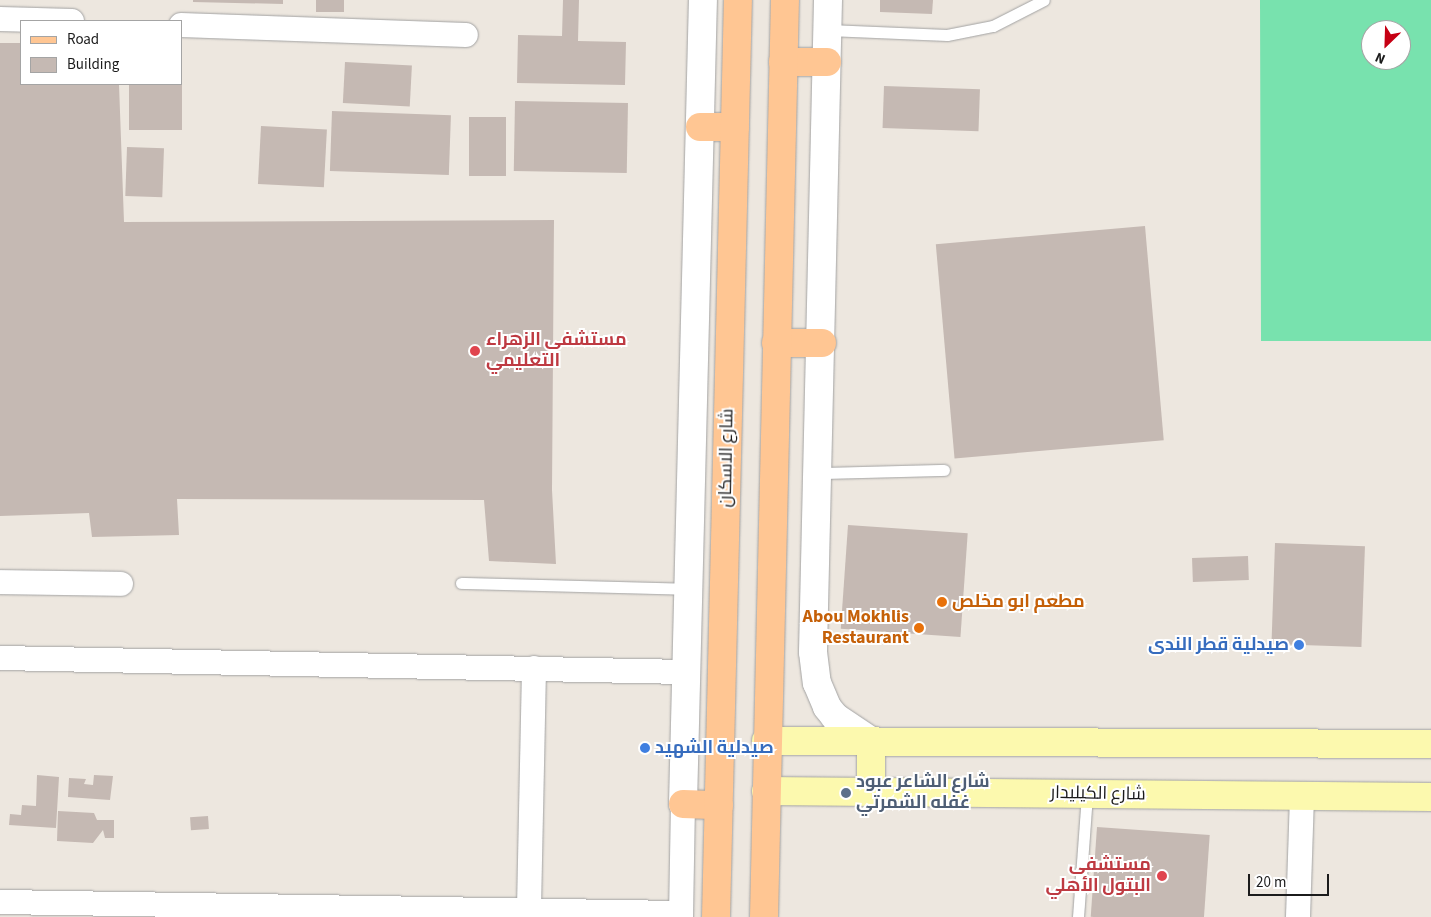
<!DOCTYPE html>
<html>
<head>
<meta charset="utf-8">
<style>
	body { margin:0 }
	#map { position:relative; width:1431px; height:917px; overflow:hidden; background:#ede7df; font-family:"Source Sans 3",Cairo,sans-serif }
	div>[style] { position:absolute }
	[style*='--x'] { left:calc(var(--x)*1px); top:calc(var(--y)*1px); width:calc(var(--w)*1px); rotate:calc(var(--a)*1deg) }
	.pitch>* { inset:0; background:#78e2ae }
	.building>* { inset:0; background:#c5b9b3; transform-origin:0 0 }
	.roads { filter:drop-shadow(0 0 1px #a2a2a2) drop-shadow(0 0 1px #a2a2a2) }
	.service>* { height:11px; margin:-5.5px; padding:0 5.5px; transform-origin:5.5px; border-radius:5.5px; background:#fff }
	.minor>* { height:24px; margin:-12px; padding:0 12px; transform-origin:12px; border-radius:12px; background:#fff }
	.tertiary>* { height:28px; margin:-14px; padding:0 14px; transform-origin:14px; border-radius:14px; background:#fff }
	.secondary>* { height:28px; margin:-14px; padding:0 14px; transform-origin:14px; border-radius:14px; background:#fcf9ae }
	.primary>* { height:28px; margin:-14px; padding:0 14px; transform-origin:14px; border-radius:14px; background:#ffc693 }
	.dots>* { width:14px; height:14px; translate:-50% -50%; box-sizing:border-box; border:2px solid #fff; border-radius:50% }
	span { translate:-50% -50%; white-space:nowrap; text-align:center; line-height:1.15; -webkit-text-stroke:4px #fff; paint-order:stroke }
	.health-label { font-size:18px; color:#be3a42; font-weight:700 }
	.left { translate:0 -50%; text-align:left }
	.right { translate:-100% -50%; text-align:right }
	.street-label { font-size:18px; color:#1b1b1b }
	.food-label { font-size:18px; color:#c56008; font-weight:700 }
	.shop-label { font-size:18px; color:#366cbe; font-weight:700 }
	.service-label { font-size:18px; color:#4e5e75; font-weight:700 }
	.legend { position:absolute; left:20px; top:20px; width:162px; height:65px; box-sizing:border-box; background:#fff; border:1px solid #a4a4a4; margin:0; padding:6px 9px; list-style:none; font-size:15px; color:#1b1b1b }
	.legend li { display:flex; align-items:center; gap:10px; height:25px }
	.legend b { width:25px; border:1px solid #a4a4a4 }
	.north { position:absolute; left:1361px; top:20px; width:50px; height:50px; box-sizing:border-box; background:#fff; border:1px solid #a4a4a4; border-radius:50%; rotate:204deg; font-size:14px; font-weight:700; line-height:20px; text-align:center; color:#1b1b1b }
	.north::after { content:''; display:block; margin:auto; width:18px; height:22px; background:#c60014; clip-path:polygon(50% 0,100% 100%,50% 72%,0 100%) }
	.scale { position:absolute; left:1248px; top:874px; width:81px; height:22px; box-sizing:border-box; border:2px solid #1b1b1b; border-top:0; padding-left:6px; font-size:15px; line-height:18px; white-space:nowrap; color:#1b1b1b; -webkit-text-stroke:4px #fff; paint-order:stroke }
</style>
</head>
<body>
<div id="map">
	<div class="pitch">
		<div style="clip-path:polygon(evenodd,1260px 0,1431px 0,1431px 341px,1261px 341px,1260px 0,1371px 30px,1401px 30px,1401px 60px,1371px 60px,1371px 30px)"></div>
	</div>
	<div class="building">
		<div style="clip-path:polygon(193px 0,283px 0,283px 4px,193px 2px)"></div>
		<div style="left:316px;top:0;width:28px;height:12px"></div>
		<div style="clip-path:polygon(563px 0,579px 0,578px 41px,626px 42px,625px 85px,517px 83px,518px 35px,562px 36px)"></div>
		<div style="clip-path:polygon(880px 0,933px 0,932px 14px,880px 12px)"></div>
		<div style="clip-path:polygon(0 43px,21px 43px,21px 84px,119px 84px,124px 222px,554px 220px,552px 490px,556px 564px,489px 561px,484px 500px,177px 499px,179px 535px,92px 537px,89px 513px,0 516px)"></div>
		<div style="left:345px;top:62px;width:67px;height:41px;rotate:3deg"></div>
		<div style="left:129px;top:84px;width:53px;height:46px"></div>
		<div style="left:884px;top:86px;width:96px;height:42px;rotate:2deg"></div>
		<div style="left:515px;top:101px;width:113px;height:70px;rotate:1deg"></div>
		<div style="left:332px;top:111px;width:119px;height:60px;rotate:2deg"></div>
		<div style="left:469px;top:117px;width:37px;height:59px"></div>
		<div style="left:261px;top:126px;width:66px;height:58px;rotate:3deg"></div>
		<div style="left:127px;top:147px;width:37px;height:49px;rotate:2deg"></div>
		<div style="left:1145px;top:226px;width:215px;height:210px;rotate:85deg"></div>
		<div style="left:848px;top:525px;width:120px;height:104px;rotate:4deg"></div>
		<div style="left:1275px;top:543px;width:90px;height:101px;rotate:2deg"></div>
		<div style="left:1248px;top:556px;width:24px;height:56px;rotate:88deg"></div>
		<div style="clip-path:polygon(37px 775px,59px 777px,56px 828px,9px 825px,10px 814px,21px 815px,22px 805px,36px 806px)"></div>
		<div style="clip-path:polygon(94px 775px,113px 776px,110px 800px,68px 797px,69px 778px,86px 779px,84px 784px,93px 785px)"></div>
		<div style="clip-path:polygon(58px 811px,94px 813px,97px 820px,114px 820px,114px 838px,105px 838px,103px 830px,93px 843px,57px 841px)"></div>
		<div style="left:208px;top:816px;width:13px;height:18px;rotate:86deg"></div>
		<div style="left:1097px;top:827px;width:113px;height:90px;rotate:4deg"></div>
	</div>
	<div class="roads">
		<div class="service">
			<div style="--x:828;--y:30;--w:119;--a:2.4"></div>
			<div style="--x:947;--y:35;--w:47;--a:-11.1"></div>
			<div style="--x:993;--y:26;--w:57;--a:-27"></div>
			<div style="--x:819;--y:473;--w:125;--a:-1.4"></div>
			<div style="--x:461;--y:583;--w:228;--a:1.5"></div>
			<div style="--x:1078;--y:917;--w:123;--a:-85.8"></div>
		</div>
		<div class="minor">
			<div style="--x:0;--y:19;--w:72;--a:1.6"></div>
			<div style="--x:181;--y:25;--w:285;--a:2"></div>
			<div style="--x:0;--y:582;--w:121;--a:0.9"></div>
			<div style="--x:0;--y:658;--w:687;--a:1.17"></div>
			<div style="--x:0;--y:902;--w:681;--a:0.93"></div>
			<div style="--x:529;--y:908;--w:240;--a:-88.8"></div>
			<div style="--x:681;--y:917;--w:113;--a:-89"></div>
			<div style="--x:1298;--y:917;--w:121;--a:-88.1"></div>
		</div>
		<div class="tertiary">
			<div style="--x:828;--y:0;--w:652;--a:91.32"></div>
			<div style="--x:813;--y:652;--w:31;--a:83"></div>
			<div style="--x:817;--y:683;--w:26;--a:67"></div>
			<div style="--x:827;--y:707;--w:13;--a:51"></div>
			<div style="--x:835;--y:717;--w:43;--a:33.7"></div>
			<div style="--x:683;--y:804;--w:804;--a:-88.58"></div>
		</div>
		<div class="secondary">
			<div style="--x:766;--y:741;--w:665;--a:0.26"></div>
			<div style="--x:766;--y:791;--w:665;--a:0.52"></div>
			<div style="--x:871;--y:791;--w:50;--a:-90"></div>
		</div>
		<div class="primary">
			<div style="--x:783;--y:62;--w:44;--a:0"></div>
			<div style="--x:700;--y:127;--w:35;--a:0"></div>
			<div style="--x:776;--y:343;--w:46;--a:0"></div>
			<div style="--x:683;--y:804;--w:36;--a:2"></div>
			<div style="--x:716;--y:917;--w:917;--a:-88.63"></div>
			<div style="--x:764;--y:917;--w:917;--a:-88.69"></div>
		</div>
	</div>
	<div class="dots">
		<div style="left:475px;top:351px;background:#e0444e"></div>
		<div style="left:942px;top:602px;background:#e8710a"></div>
		<div style="left:919px;top:628px;background:#e8710a"></div>
		<div style="left:1299px;top:645px;background:#3f7fe0"></div>
		<div style="left:645px;top:748px;background:#3f7fe0"></div>
		<div style="left:846px;top:793px;background:#5c6f8a"></div>
		<div style="left:1162px;top:876px;background:#e0444e"></div>
	</div>
	<div class="health-label">
		<span class="left" style="left:486px;top:351px">مستشفى الزهراء<br>التعليمي</span>
		<span class="right" style="left:1151px;top:876px">مستشفى<br>البتول الأهلي</span>
	</div>
	<div class="street-label">
		<span style="left:727px;top:458px;rotate:-89deg">شارع الاسكان</span>
		<span style="left:1098px;top:794px;rotate:1deg">شارع الكيليدار</span>
	</div>
	<div class="food-label">
		<span class="left" style="left:952px;top:602px">مطعم ابو مخلص</span>
		<span class="right" style="left:909px;top:628px">Abou Mokhlis<br>Restaurant</span>
	</div>
	<div class="shop-label">
		<span class="right" style="left:1289px;top:645px">صيدلية قطر الندى</span>
		<span class="left" style="left:655px;top:748px">صيدلية الشهيد</span>
	</div>
	<div class="service-label">
		<span class="left" style="left:856px;top:793px">شارع الشاعر عبود<br>غفله الشمرتي</span>
	</div>
	<ul class="legend">
	<li><b style="height:6px;background:#ffc693"></b>Road</li>
	<li><b style="height:14px;background:#c5b9b3"></b>Building</li>
	</ul>
	<div class="north">N</div>
	<div class="scale">20 m</div>
</div>
</body>
</html>
